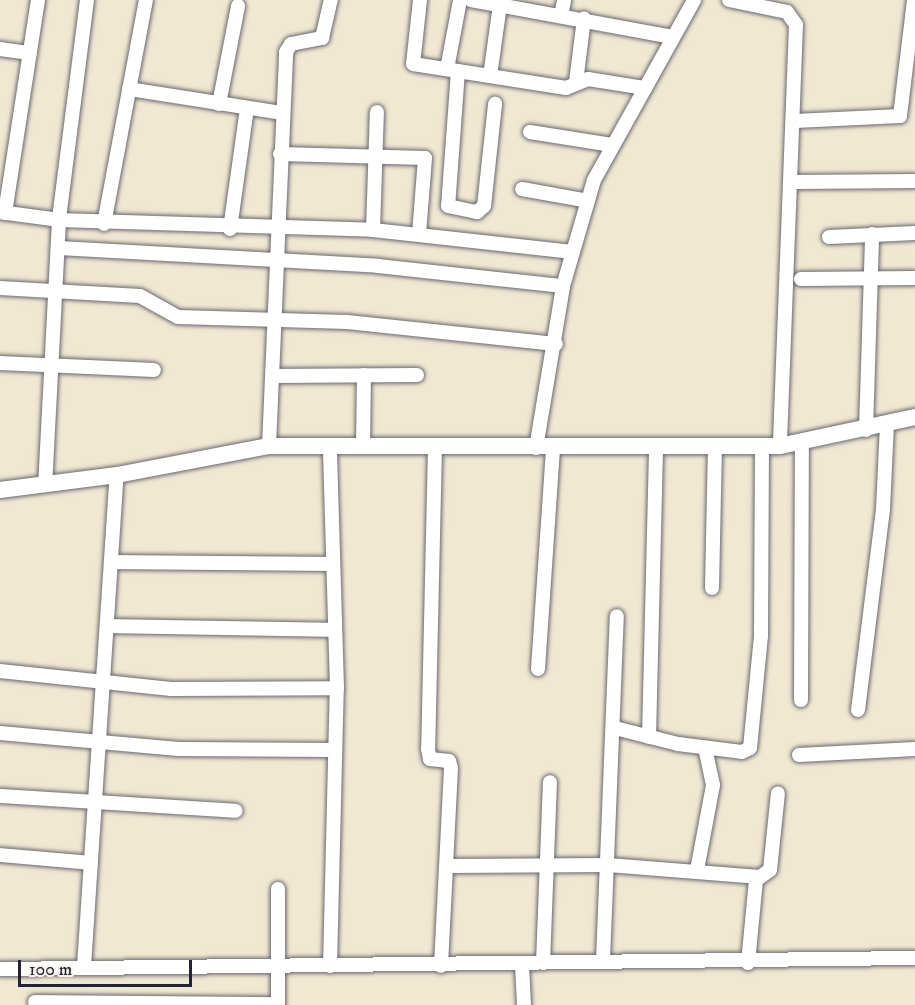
<!DOCTYPE html>
<html>
<head>
<meta charset="utf-8">
<style>
	body { margin:0 }
	#map { position:relative; width:915px; height:1005px; overflow:hidden; background:#f0e9d2; font-family:"IM FELL DW Pica",serif }
	div>[style] { position:absolute }
	[style*='--x'] { left:calc(var(--x)*1px); top:calc(var(--y)*1px); width:calc(var(--w)*1px); rotate:calc(var(--a)*1deg) }
	.roads { filter:drop-shadow(0 0 2px #6a6870) drop-shadow(0 0 2px #6a6870) }
	.minor>* { height:14px; margin:-7px; padding:0 7px; transform-origin:7px; border-radius:7px; background:#fff }
	.tertiary>* { height:16px; margin:-8px; padding:0 8px; transform-origin:8px; border-radius:8px; background:#fff }
	span { translate:-50% -50%; white-space:nowrap; text-align:center; line-height:1.15; -webkit-text-stroke:6px #f7f3e8; paint-order:stroke }
	.scale { position:absolute; left:18px; top:960px; width:174px; height:27px; box-sizing:border-box; border:3px solid #22223b; border-top:0; padding-left:8px; font-size:18px; line-height:21px; white-space:nowrap; color:#22223b; -webkit-text-stroke:4px #f7f3e8; paint-order:stroke }
</style>
</head>
<body>
<div id="map">
	<div class="roads">
		<div class="minor">
			<div style="--x:87;--y:0;--w:222;--a:97.3"></div>
			<div style="--x:59;--y:220;--w:314;--a:1.8"></div>
			<div style="--x:373;--y:230;--w:118;--a:-88.1"></div>
			<div style="--x:420;--y:0;--w:64;--a:96.2"></div>
			<div style="--x:413;--y:64;--w:155;--a:8.9"></div>
			<div style="--x:566;--y:88;--w:24;--a:-22"></div>
			<div style="--x:588;--y:79;--w:58;--a:9"></div>
			<div style="--x:471;--y:0;--w:205;--a:10.4"></div>
			<div style="--x:729;--y:0;--w:59;--a:11.7"></div>
			<div style="--x:787;--y:12;--w:16;--a:55"></div>
			<div style="--x:796;--y:25;--w:421;--a:92.2"></div>
			<div style="--x:561;--y:16;--w:16;--a:-79"></div>
			<div style="--x:0;--y:49;--w:30;--a:8"></div>
			<div style="--x:447;--y:69;--w:70;--a:-79.3"></div>
			<div style="--x:458;--y:71;--w:135;--a:94.2"></div>
			<div style="--x:448;--y:206;--w:30;--a:12"></div>
			<div style="--x:477;--y:212;--w:9;--a:-41"></div>
			<div style="--x:484;--y:206;--w:103;--a:-83.8"></div>
			<div style="--x:490;--y:76;--w:72;--a:-82"></div>
			<div style="--x:576;--y:82;--w:64;--a:-82.8"></div>
			<div style="--x:129;--y:89;--w:155;--a:8.9"></div>
			<div style="--x:219;--y:104;--w:100;--a:-79"></div>
			<div style="--x:795;--y:121;--w:105;--a:-2.7"></div>
			<div style="--x:900;--y:116;--w:117;--a:-83.1"></div>
			<div style="--x:530;--y:132;--w:83;--a:9"></div>
			<div style="--x:280;--y:154;--w:145;--a:1.6"></div>
			<div style="--x:425;--y:158;--w:76;--a:94.5"></div>
			<div style="--x:794;--y:182;--w:121;--a:-0.5"></div>
			<div style="--x:522;--y:189;--w:67;--a:10.3"></div>
			<div style="--x:0;--y:212;--w:60;--a:7.7"></div>
			<div style="--x:59;--y:220;--w:265;--a:93"></div>
			<div style="--x:5;--y:213;--w:216;--a:-81.2"></div>
			<div style="--x:104;--y:224;--w:228;--a:-79.4"></div>
			<div style="--x:230;--y:229;--w:122;--a:-82"></div>
			<div style="--x:373;--y:230;--w:201;--a:6.3"></div>
			<div style="--x:829;--y:237;--w:86;--a:-2.7"></div>
			<div style="--x:59;--y:248;--w:320;--a:3.2"></div>
			<div style="--x:378;--y:266;--w:186;--a:6.2"></div>
			<div style="--x:801;--y:279;--w:114;--a:-0.5"></div>
			<div style="--x:0;--y:288;--w:140;--a:3.3"></div>
			<div style="--x:140;--y:296;--w:43;--a:28.9"></div>
			<div style="--x:178;--y:317;--w:169;--a:1.7"></div>
			<div style="--x:347;--y:322;--w:210;--a:6"></div>
			<div style="--x:0;--y:363;--w:154;--a:2.6"></div>
			<div style="--x:272;--y:376;--w:145;--a:-0.4"></div>
			<div style="--x:866;--y:430;--w:196;--a:-88.2"></div>
			<div style="--x:363;--y:445;--w:70;--a:-89.2"></div>
			<div style="--x:269;--y:446;--w:394;--a:-87.5"></div>
			<div style="--x:286;--y:52;--w:9;--a:-58"></div>
			<div style="--x:291;--y:44;--w:32;--a:-11"></div>
			<div style="--x:322;--y:38;--w:39;--a:-77"></div>
			<div style="--x:435;--y:447;--w:302;--a:91.3"></div>
			<div style="--x:428;--y:749;--w:10;--a:79"></div>
			<div style="--x:430;--y:759;--w:19;--a:6"></div>
			<div style="--x:449;--y:761;--w:7;--a:74"></div>
			<div style="--x:451;--y:768;--w:198;--a:92.9"></div>
			<div style="--x:536;--y:448;--w:164;--a:-80.5"></div>
			<div style="--x:563;--y:286;--w:110;--a:-73.7"></div>
			<div style="--x:594;--y:180;--w:206;--a:-60.9"></div>
			<div style="--x:113;--y:562;--w:216;--a:0.5"></div>
			<div style="--x:712;--y:588;--w:140;--a:-88.8"></div>
			<div style="--x:111;--y:626;--w:224;--a:1"></div>
			<div style="--x:538;--y:669;--w:222;--a:-86.1"></div>
			<div style="--x:0;--y:671;--w:172;--a:6"></div>
			<div style="--x:171;--y:689;--w:166;--a:-0.3"></div>
			<div style="--x:801;--y:700;--w:256;--a:-89.8"></div>
			<div style="--x:858;--y:710;--w:203;--a:-82.9"></div>
			<div style="--x:883;--y:509;--w:84;--a:-87.3"></div>
			<div style="--x:615;--y:728;--w:65;--a:14.3"></div>
			<div style="--x:678;--y:744;--w:64;--a:7.1"></div>
			<div style="--x:742;--y:752;--w:9;--a:-27"></div>
			<div style="--x:750;--y:748;--w:113;--a:-84.4"></div>
			<div style="--x:761;--y:636;--w:189;--a:-89.7"></div>
			<div style="--x:0;--y:733;--w:179;--a:5.1"></div>
			<div style="--x:178;--y:749;--w:156;--a:0.4"></div>
			<div style="--x:649;--y:737;--w:289;--a:-88.6"></div>
			<div style="--x:799;--y:755;--w:116;--a:-3"></div>
			<div style="--x:0;--y:796;--w:236;--a:3.6"></div>
			<div style="--x:0;--y:855;--w:91;--a:5"></div>
			<div style="--x:447;--y:866;--w:161;--a:-0.4"></div>
			<div style="--x:608;--y:865;--w:152;--a:4.5"></div>
			<div style="--x:697;--y:870;--w:86;--a:-79.3"></div>
			<div style="--x:713;--y:785;--w:38;--a:-102"></div>
			<div style="--x:278;--y:889;--w:116;--a:90"></div>
			<div style="--x:603;--y:960;--w:344;--a:-87.7"></div>
			<div style="--x:543;--y:963;--w:181;--a:-87.8"></div>
			<div style="--x:748;--y:963;--w:83;--a:-84.5"></div>
			<div style="--x:756;--y:880;--w:17;--a:-36"></div>
			<div style="--x:770;--y:870;--w:77;--a:-84.1"></div>
			<div style="--x:522;--y:965;--w:40;--a:87.1"></div>
			<div style="--x:84;--y:966;--w:492;--a:-86.2"></div>
			<div style="--x:330;--y:966;--w:278;--a:-88.6"></div>
			<div style="--x:337;--y:688;--w:242;--a:-91.7"></div>
			<div style="--x:0;--y:969;--w:915;--a:-0.69"></div>
			<div style="--x:35;--y:1002;--w:243;--a:0.5"></div>
		</div>
		<div class="tertiary">
			<div style="--x:0;--y:490;--w:118;--a:-7.3"></div>
			<div style="--x:117;--y:475;--w:155;--a:-10.8"></div>
			<div style="--x:269;--y:446;--w:511;--a:0"></div>
			<div style="--x:780;--y:446;--w:138;--a:-12.1"></div>
		</div>
	</div>
	<div class="scale">100 m</div>
</div>
</body>
</html>
